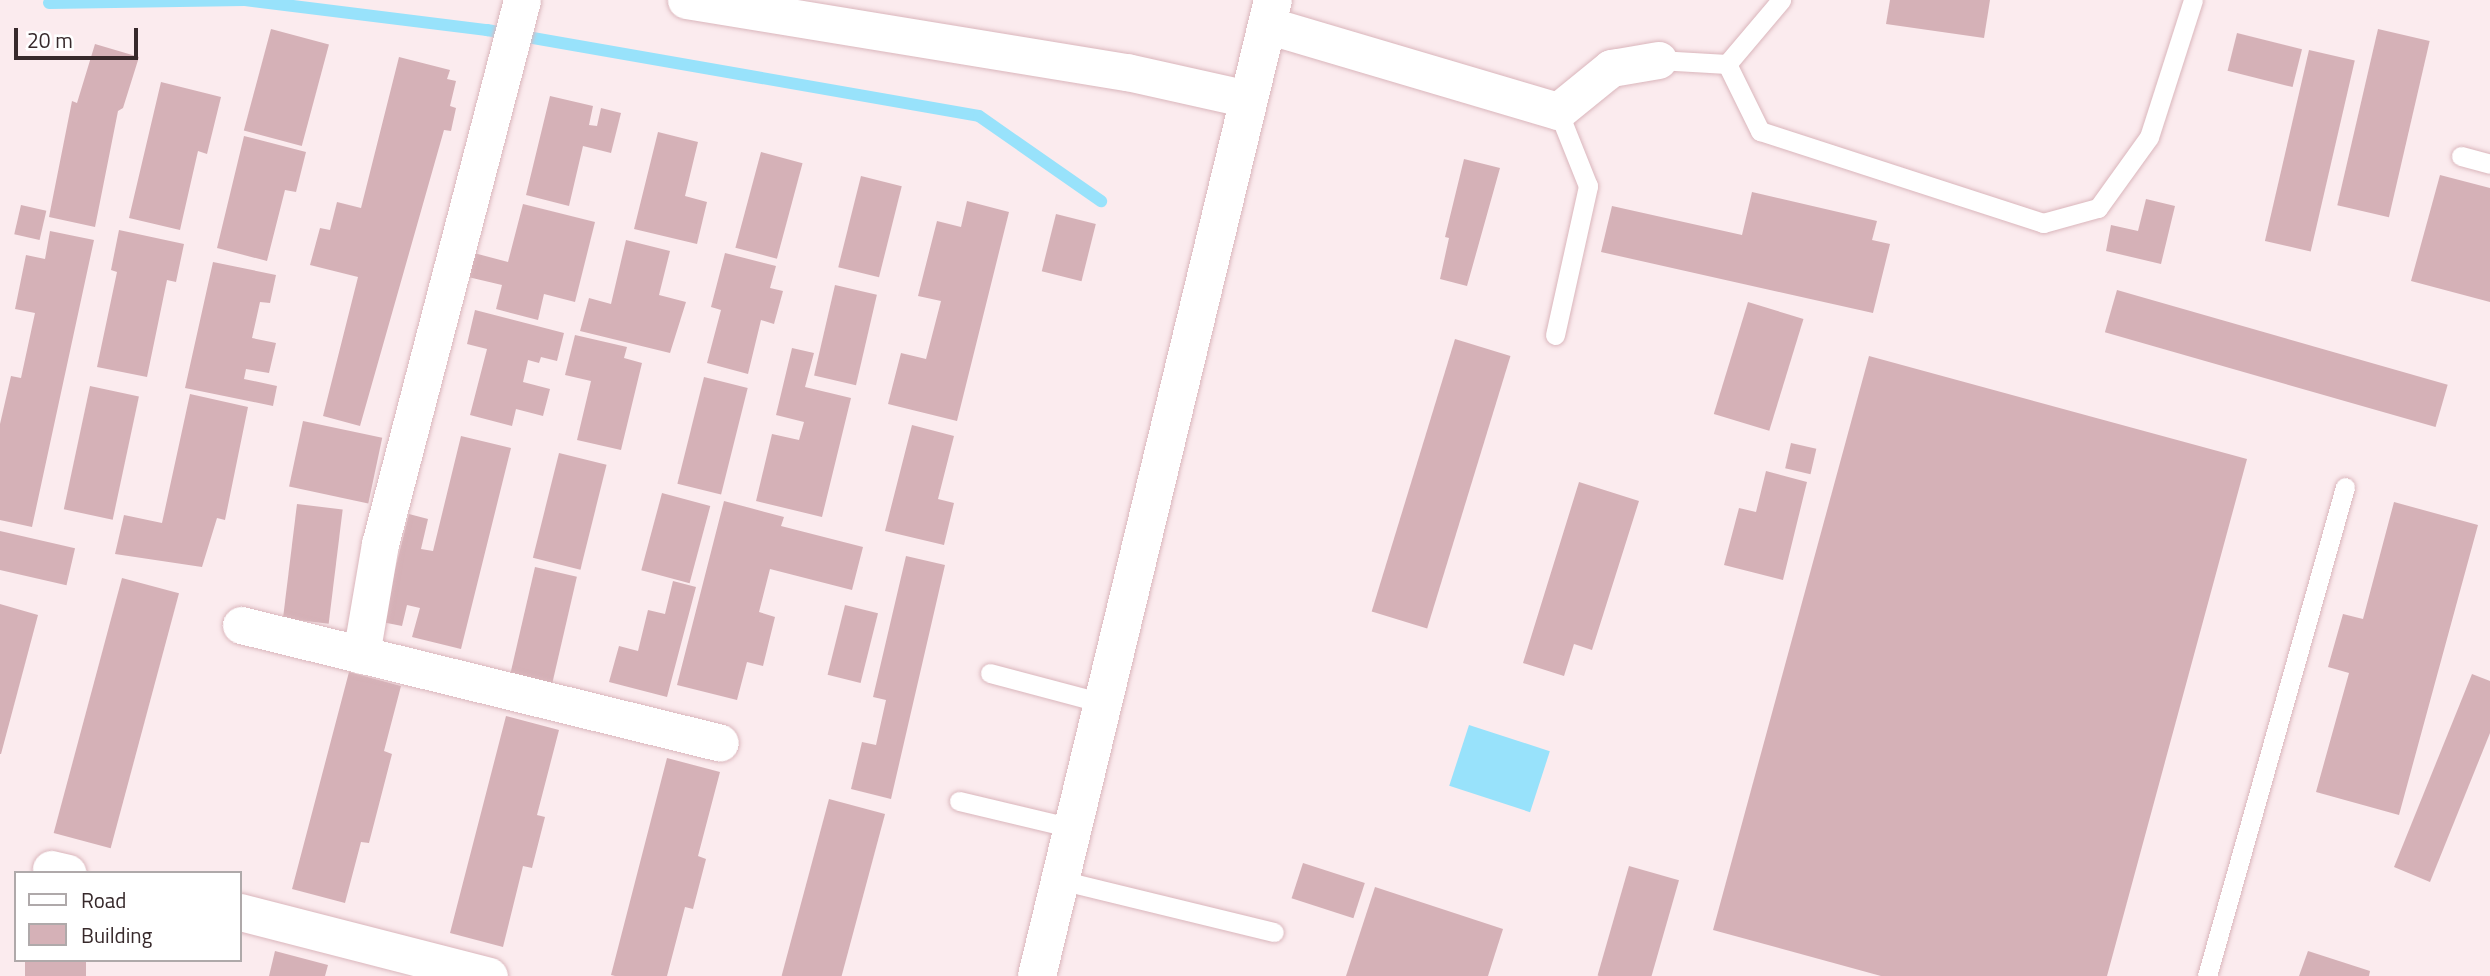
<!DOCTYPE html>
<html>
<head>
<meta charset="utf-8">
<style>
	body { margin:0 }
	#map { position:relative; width:2490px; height:976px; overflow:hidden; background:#fbebee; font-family:"Titillium Web",sans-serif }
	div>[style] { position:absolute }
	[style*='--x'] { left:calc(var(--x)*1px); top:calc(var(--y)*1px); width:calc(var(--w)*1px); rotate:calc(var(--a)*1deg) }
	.water>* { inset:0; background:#98e2fb; transform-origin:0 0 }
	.stream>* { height:12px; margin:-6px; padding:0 6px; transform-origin:6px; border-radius:6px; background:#98e2fb }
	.building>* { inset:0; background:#d5b1b7; transform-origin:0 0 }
	.roads { filter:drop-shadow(0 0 2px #dab6bc) drop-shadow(0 0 2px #dab6bc) }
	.service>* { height:19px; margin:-9.5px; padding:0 9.5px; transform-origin:9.5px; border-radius:9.5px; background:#fff }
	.minor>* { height:37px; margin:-18.5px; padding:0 18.5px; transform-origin:18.5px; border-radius:18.5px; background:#fff }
	.tertiary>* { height:38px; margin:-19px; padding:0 19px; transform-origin:19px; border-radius:19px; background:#fff }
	span { translate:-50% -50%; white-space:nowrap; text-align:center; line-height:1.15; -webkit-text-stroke:6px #fff; paint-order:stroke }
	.legend { position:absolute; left:14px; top:871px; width:228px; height:91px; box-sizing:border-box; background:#fff; border:2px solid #afa9aa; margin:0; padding:9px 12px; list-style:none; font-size:21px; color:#37292b }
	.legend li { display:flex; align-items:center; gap:14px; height:35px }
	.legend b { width:35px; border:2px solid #afa9aa }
	.scale { position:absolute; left:14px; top:28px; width:124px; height:32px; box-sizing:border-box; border:4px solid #37292b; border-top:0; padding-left:9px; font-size:21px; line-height:24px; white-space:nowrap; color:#37292b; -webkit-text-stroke:5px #fff; paint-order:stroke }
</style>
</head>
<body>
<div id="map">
	<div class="water">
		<div style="left:1469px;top:725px;width:85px;height:64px;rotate:18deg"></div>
	</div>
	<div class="stream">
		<div style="--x:49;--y:3;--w:196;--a:-0.9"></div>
		<div style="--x:245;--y:0;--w:244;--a:7.1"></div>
		<div style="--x:487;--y:30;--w:499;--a:9.9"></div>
		<div style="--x:979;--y:116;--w:149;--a:34.9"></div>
	</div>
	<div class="building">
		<div style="clip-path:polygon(1890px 0,1990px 0,1984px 38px,1886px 24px)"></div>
		<div style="left:271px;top:29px;width:60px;height:105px;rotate:15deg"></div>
		<div style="left:2378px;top:29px;width:53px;height:181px;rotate:13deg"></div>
		<div style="left:2237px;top:33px;width:67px;height:39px;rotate:14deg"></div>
		<div style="clip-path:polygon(95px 44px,139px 57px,123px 108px,118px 111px,95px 227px,49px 217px,72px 101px,77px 103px)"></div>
		<div style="left:2309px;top:50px;width:47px;height:196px;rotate:13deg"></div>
		<div style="clip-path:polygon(399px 57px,450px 70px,447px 79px,456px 81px,450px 106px,456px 108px,451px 131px,444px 130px,360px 426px,323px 416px,358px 277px,310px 265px,320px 228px,330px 230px,337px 202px,361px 208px)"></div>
		<div style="clip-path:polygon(161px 82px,221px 97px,207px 154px,198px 151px,180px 230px,129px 218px)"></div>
		<div style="clip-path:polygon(550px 96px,593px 106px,589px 125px,597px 126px,601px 108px,621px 113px,611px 153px,583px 146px,569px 206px,526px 195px)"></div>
		<div style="clip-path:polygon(658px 132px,698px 142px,685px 196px,707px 202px,697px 244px,634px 229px)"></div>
		<div style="clip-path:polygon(244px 136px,306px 152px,296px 192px,285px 190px,267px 261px,217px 248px)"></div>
		<div style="left:761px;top:152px;width:43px;height:99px;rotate:15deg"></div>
		<div style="clip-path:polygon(1464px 159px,1500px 168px,1467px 286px,1440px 279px,1449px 238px,1445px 237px)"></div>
		<div style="clip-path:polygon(2440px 175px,2490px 188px,2490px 302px,2411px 281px)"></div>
		<div style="left:861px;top:176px;width:42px;height:94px;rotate:14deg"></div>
		<div style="clip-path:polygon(1752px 192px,1877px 221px,1872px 240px,1890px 244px,1873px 313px,1601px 252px,1612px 206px,1742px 235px)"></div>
		<div style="clip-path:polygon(2146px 199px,2175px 206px,2161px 264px,2106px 251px,2111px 225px,2138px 231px)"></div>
		<div style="clip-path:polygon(967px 201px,1009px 212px,957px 421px,888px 404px,901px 353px,926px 359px,941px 301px,918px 296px,937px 221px,961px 227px)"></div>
		<div style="clip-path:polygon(523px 204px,595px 222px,575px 302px,544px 294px,538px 320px,496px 309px,502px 285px,468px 277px,474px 253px,508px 262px)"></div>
		<div style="left:21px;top:205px;width:26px;height:30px;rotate:13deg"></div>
		<div style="left:1056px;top:214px;width:41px;height:59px;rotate:14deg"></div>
		<div style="clip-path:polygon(119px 230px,184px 244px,176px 282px,167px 280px,147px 377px,97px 367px,117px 272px,111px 270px)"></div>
		<div style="clip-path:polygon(50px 231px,94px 240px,32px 527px,0 520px,0 424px,11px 376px,21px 378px,35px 313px,15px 309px,26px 255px,45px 259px)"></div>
		<div style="clip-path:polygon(626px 240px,670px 251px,659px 295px,686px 302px,670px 353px,580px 331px,589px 298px,611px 304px)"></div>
		<div style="clip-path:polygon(725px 253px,776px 266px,770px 288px,783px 291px,774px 324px,761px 320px,748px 374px,707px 363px,721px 310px,711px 307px)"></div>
		<div style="clip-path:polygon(213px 262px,276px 275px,270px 303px,260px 302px,252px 338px,276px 343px,269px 373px,246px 369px,244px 379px,277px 386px,273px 406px,185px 388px)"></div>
		<div style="left:835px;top:285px;width:43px;height:93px;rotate:13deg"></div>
		<div style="left:2117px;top:290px;width:344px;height:44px;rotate:16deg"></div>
		<div style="left:1748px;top:302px;width:58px;height:117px;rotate:17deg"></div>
		<div style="clip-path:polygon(475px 310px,564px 333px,557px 361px,541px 357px,539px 363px,528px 360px,523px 382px,550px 389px,543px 416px,516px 409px,512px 426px,470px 415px,487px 349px,467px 344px)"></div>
		<div style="clip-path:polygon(575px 335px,627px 347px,624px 358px,642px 363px,621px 450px,577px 440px,591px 381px,565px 375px)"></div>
		<div style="left:1455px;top:339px;width:58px;height:285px;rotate:17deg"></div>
		<div style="clip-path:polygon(792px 348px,814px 353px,805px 387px,851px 398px,822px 517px,756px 501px,772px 434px,799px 440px,804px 422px,776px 415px)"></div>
		<div style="clip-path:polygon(1869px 356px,2247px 459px,2107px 976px,1881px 976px,1713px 930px)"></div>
		<div style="left:704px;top:377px;width:45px;height:110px;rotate:14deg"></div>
		<div style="left:90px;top:386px;width:50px;height:126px;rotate:12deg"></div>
		<div style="clip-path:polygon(190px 394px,248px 407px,225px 520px,217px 518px,202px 567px,115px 554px,124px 515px,162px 523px)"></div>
		<div style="left:303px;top:421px;width:81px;height:67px;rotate:12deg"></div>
		<div style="clip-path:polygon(912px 425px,954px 436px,938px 499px,954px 503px,944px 545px,885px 531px)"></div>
		<div style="clip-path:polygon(461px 436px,511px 448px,461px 649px,412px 637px,420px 608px,407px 605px,402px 626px,382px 622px,409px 514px,428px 519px,421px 549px,433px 551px)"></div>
		<div style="left:1791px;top:443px;width:26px;height:26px;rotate:13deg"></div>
		<div style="left:559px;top:453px;width:49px;height:108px;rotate:14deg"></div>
		<div style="clip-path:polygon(1766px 471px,1807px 482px,1783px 580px,1724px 565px,1739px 508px,1756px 512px)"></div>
		<div style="clip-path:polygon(1579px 482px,1639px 501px,1592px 650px,1574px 644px,1564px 676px,1523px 663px)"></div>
		<div style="left:662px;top:493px;width:50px;height:80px;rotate:15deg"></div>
		<div style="clip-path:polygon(724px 501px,784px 517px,781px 526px,863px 547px,852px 590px,770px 569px,759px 612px,775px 617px,763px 666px,747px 662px,737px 700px,677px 685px)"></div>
		<div style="clip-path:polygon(2394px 502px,2478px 525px,2399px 815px,2316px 792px,2349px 673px,2328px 667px,2343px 614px,2363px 619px)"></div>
		<div style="left:297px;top:504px;width:46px;height:115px;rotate:7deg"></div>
		<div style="left:0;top:531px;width:77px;height:38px;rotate:13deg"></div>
		<div style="clip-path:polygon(906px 556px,945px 565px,891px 799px,851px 789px,862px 742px,876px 745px,886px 700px,873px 697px)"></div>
		<div style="left:535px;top:567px;width:43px;height:111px;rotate:13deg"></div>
		<div style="left:122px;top:578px;width:59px;height:264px;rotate:15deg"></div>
		<div style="clip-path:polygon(673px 581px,696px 587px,667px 697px,609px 682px,619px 646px,638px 651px,648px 610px,665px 614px)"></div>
		<div style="clip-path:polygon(0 604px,38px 615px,1px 754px,0 754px)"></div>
		<div style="left:845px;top:605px;width:34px;height:72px;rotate:14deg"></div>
		<div style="clip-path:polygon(349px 672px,401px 686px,384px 751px,392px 754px,369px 843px,361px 842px,345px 903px,292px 889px)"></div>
		<div style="clip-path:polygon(2472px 674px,2490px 681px,2490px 733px,2430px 882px,2394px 867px)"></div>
		<div style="clip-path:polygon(506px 716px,559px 730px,537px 815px,545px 817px,532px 868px,523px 866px,503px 947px,450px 933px)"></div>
		<div style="clip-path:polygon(667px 758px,720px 772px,698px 856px,706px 859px,693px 909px,685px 907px,667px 976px,615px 976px,611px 975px)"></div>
		<div style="left:829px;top:799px;width:58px;height:183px;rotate:15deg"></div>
		<div style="left:1303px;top:863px;width:65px;height:37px;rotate:18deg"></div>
		<div style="left:1629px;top:866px;width:52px;height:114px;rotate:16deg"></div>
		<div style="clip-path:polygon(1375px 887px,1503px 929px,1488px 976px,1346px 976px)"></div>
		<div style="clip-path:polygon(275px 951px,328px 965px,325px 976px,269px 976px)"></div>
		<div style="clip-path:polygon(2308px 951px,2370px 971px,2369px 976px,2299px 976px)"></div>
		<div style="left:25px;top:960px;width:61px;height:17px"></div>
	</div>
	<div class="roads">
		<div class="service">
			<div style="--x:1658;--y:60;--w:69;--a:3.3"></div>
			<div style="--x:1727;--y:64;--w:75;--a:63.8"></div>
			<div style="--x:1760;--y:131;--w:298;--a:18"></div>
			<div style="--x:2043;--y:223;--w:57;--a:-15.3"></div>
			<div style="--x:2098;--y:208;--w:87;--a:-54.3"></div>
			<div style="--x:2149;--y:137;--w:144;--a:-72.2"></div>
			<div style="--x:1727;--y:64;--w:84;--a:-49.8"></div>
			<div style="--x:2461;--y:156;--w:30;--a:15"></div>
			<div style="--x:1555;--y:335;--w:153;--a:-77.5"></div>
			<div style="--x:1588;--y:186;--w:81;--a:-111.8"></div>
			<div style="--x:990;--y:673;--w:117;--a:14.9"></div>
			<div style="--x:959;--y:801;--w:116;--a:13.4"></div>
			<div style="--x:1060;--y:880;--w:220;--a:13.7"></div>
			<div style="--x:2207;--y:976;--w:508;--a:-74.24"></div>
		</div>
		<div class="minor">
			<div style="--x:686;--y:0;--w:447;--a:9.3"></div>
			<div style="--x:1127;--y:72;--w:124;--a:12.6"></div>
			<div style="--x:1267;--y:25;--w:303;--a:16.5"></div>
			<div style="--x:1558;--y:111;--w:68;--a:-39.1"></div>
			<div style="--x:1611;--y:68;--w:48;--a:-9.7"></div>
			<div style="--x:241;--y:625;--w:493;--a:13.8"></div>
			<div style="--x:361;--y:655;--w:113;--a:-80.3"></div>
			<div style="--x:380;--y:544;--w:562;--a:-75.37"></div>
			<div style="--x:51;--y:869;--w:17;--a:13"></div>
			<div style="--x:240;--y:912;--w:257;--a:14.4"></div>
		</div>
		<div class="tertiary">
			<div style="--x:1037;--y:976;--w:1004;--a:-76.41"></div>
		</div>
	</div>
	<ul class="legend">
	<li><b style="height:9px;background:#fff"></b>Road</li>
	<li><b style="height:19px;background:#d5b1b7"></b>Building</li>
	</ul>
	<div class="scale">20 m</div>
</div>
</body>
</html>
